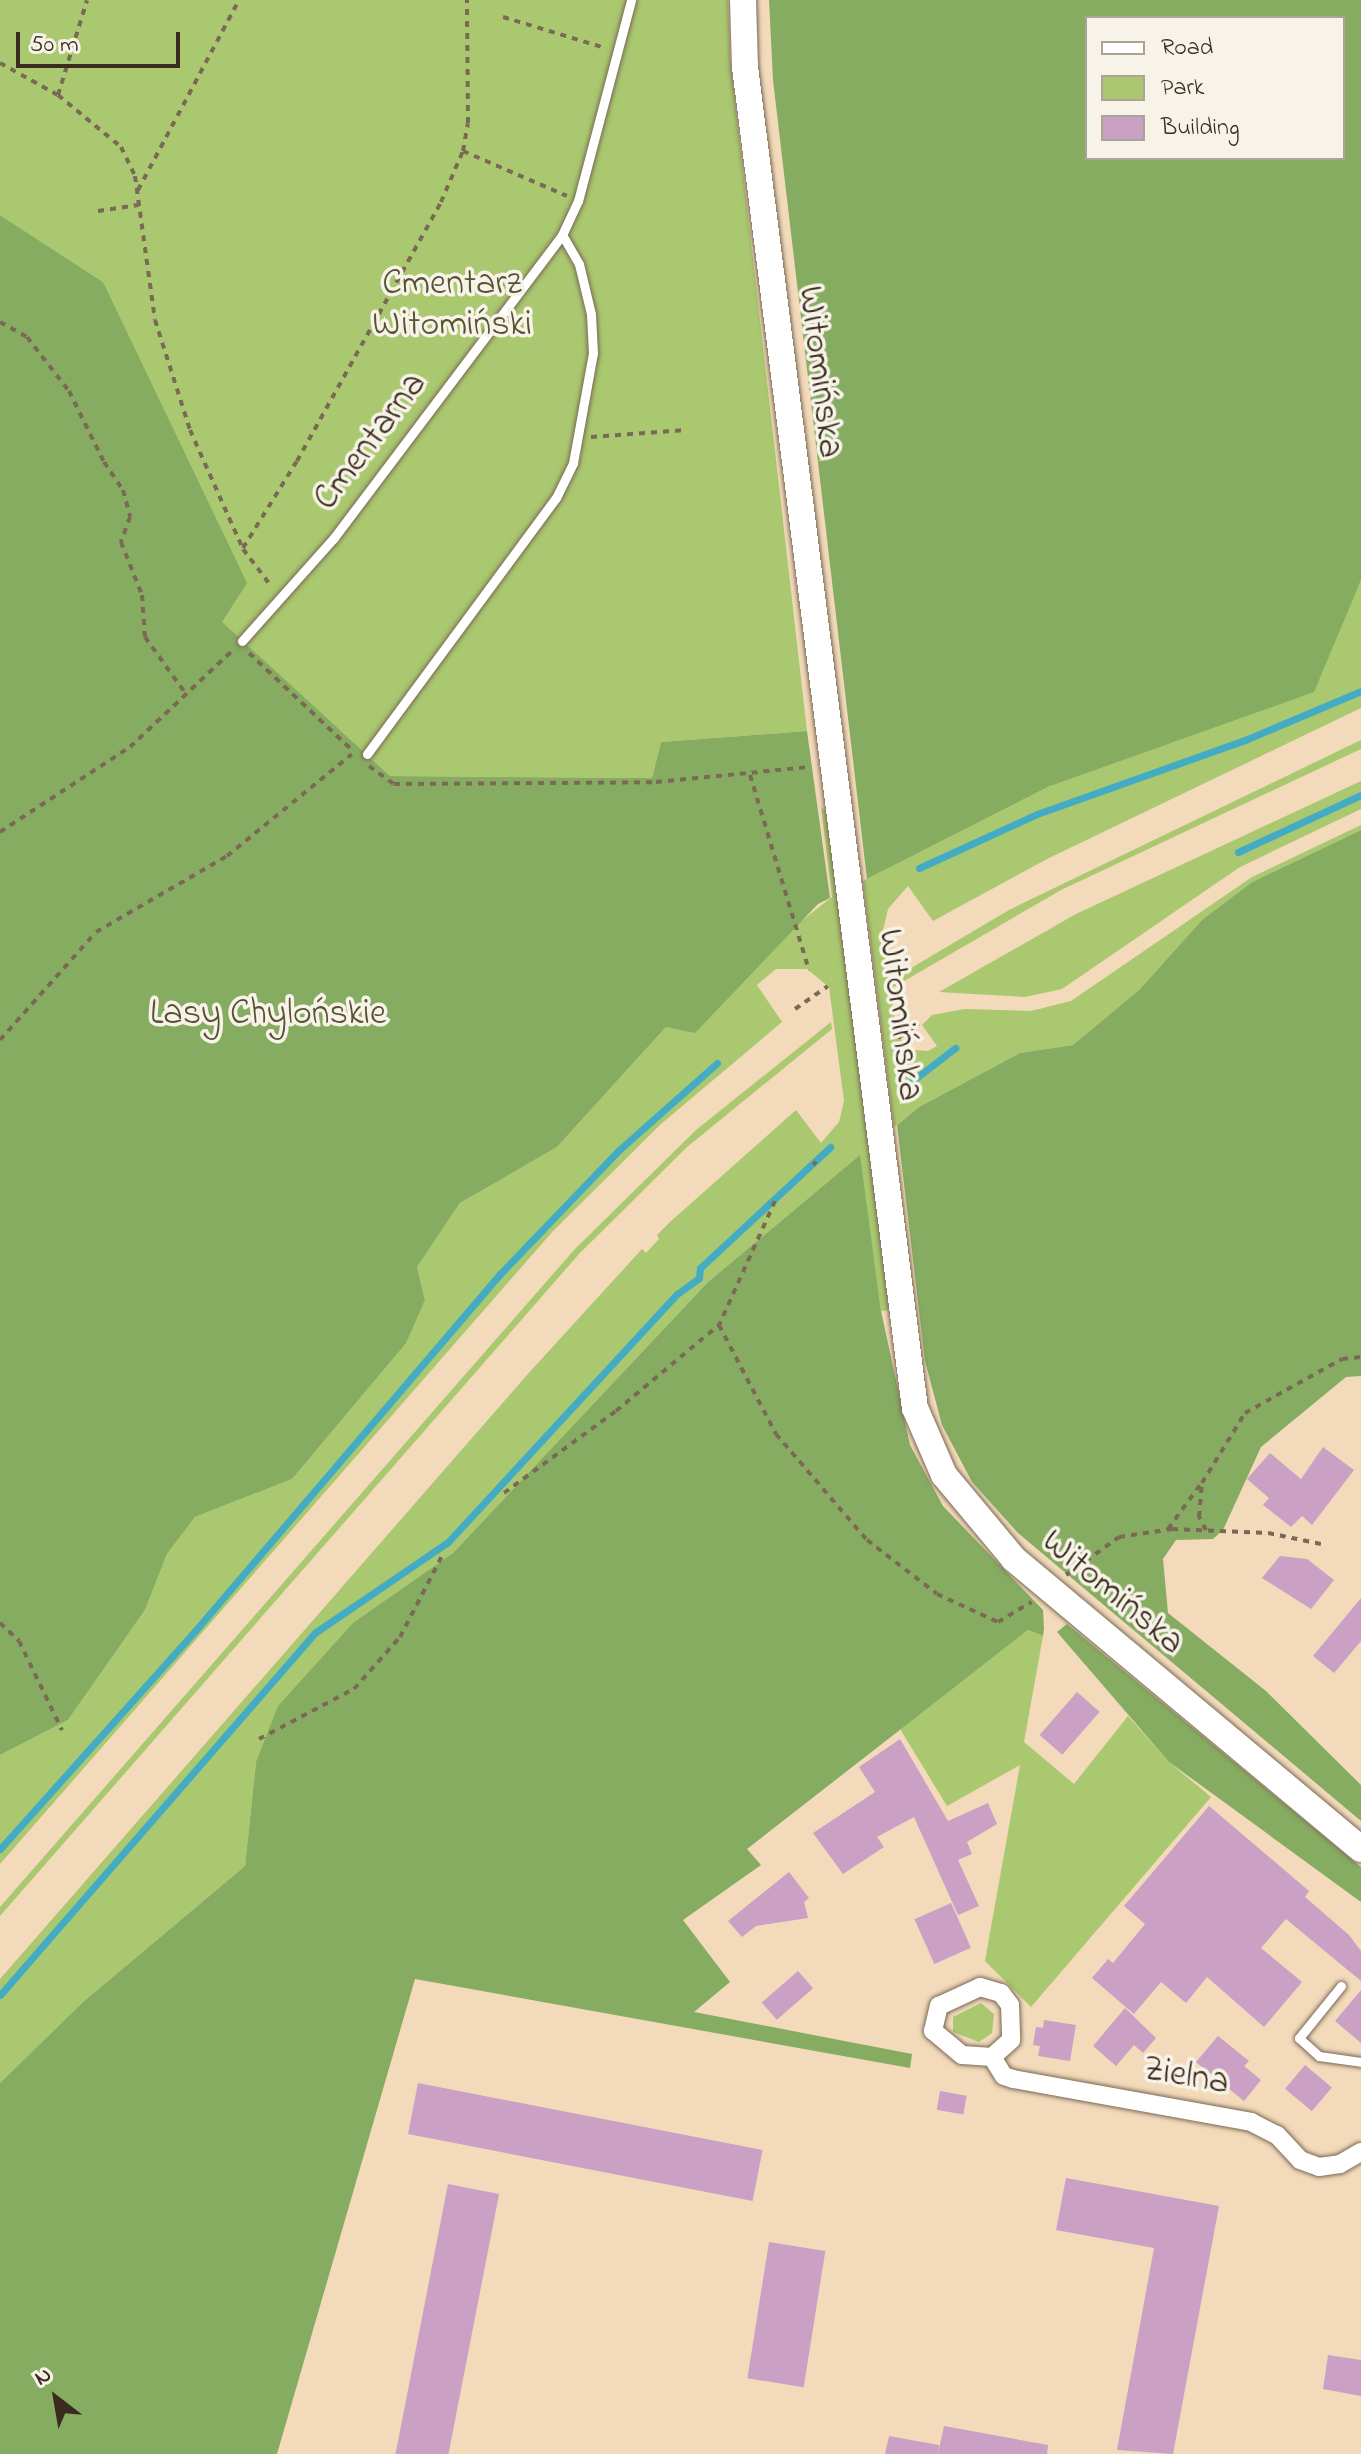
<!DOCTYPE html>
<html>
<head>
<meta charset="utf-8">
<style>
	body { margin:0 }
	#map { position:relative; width:1361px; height:2454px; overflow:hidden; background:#f2daba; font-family:"Indie Flower",sans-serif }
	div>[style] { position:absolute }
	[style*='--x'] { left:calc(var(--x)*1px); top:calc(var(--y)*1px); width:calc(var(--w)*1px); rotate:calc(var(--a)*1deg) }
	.green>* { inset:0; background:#a9c86f }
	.forest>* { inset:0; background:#86ac62 }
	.stream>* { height:7px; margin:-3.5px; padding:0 3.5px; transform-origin:3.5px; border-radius:3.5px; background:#43abc3 }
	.building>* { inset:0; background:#caa0c4; transform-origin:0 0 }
	.path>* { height:4px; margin-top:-2px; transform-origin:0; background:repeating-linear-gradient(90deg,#7b6855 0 6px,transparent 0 12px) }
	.roads { filter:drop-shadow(0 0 2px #7b6855) drop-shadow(0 0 2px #7b6855) }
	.lane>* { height:9px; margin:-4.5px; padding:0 4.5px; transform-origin:4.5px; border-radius:4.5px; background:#fff }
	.street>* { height:18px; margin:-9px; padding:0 9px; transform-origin:9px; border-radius:9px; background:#fff }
	.secondary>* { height:26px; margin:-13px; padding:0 13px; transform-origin:13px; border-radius:13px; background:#fff }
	span { translate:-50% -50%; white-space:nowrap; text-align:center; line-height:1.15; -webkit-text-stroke:7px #f7f3e8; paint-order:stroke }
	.park-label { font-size:36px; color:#565232 }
	.street-label { font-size:36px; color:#3b2a1e }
	.legend { position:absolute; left:1085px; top:16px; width:260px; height:144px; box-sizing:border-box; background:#f7f3e8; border:2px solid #aca397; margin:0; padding:10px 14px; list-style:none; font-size:24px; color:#3b2a1e }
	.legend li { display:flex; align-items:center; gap:16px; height:40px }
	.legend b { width:40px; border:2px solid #aca397 }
	.north { position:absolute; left:16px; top:2358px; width:80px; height:80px; -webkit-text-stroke:6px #f7f3e8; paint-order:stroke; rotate:329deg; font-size:22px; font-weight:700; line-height:32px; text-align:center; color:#3b2a1e }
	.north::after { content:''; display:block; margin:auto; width:28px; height:36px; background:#3b2a1e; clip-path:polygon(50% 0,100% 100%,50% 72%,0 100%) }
	.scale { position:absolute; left:16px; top:32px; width:164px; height:36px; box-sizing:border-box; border:4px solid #3b2a1e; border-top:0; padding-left:10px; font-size:24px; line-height:28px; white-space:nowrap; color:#3b2a1e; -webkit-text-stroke:6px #f7f3e8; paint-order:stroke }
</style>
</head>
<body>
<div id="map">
	<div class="green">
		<div style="clip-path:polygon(0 0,728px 0,730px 58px,807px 731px,661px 742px,652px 778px,390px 776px,221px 622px,103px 282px,0 215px)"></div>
		<div style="clip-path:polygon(1361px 580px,1361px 708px,1047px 859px,933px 921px,908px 886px,888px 909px,883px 930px,897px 1036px,912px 1050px,928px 1051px,937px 1046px,922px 1025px,932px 1015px,965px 1009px,1031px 1011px,1071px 1001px,1252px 877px,1361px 825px,1361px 830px,1252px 882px,1202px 920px,1139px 990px,1073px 1045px,1020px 1053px,919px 1107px,894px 1127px,863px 881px,1050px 786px,1347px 610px)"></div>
		<div style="clip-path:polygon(1361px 740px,1361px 749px,1061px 890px,892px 988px,891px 980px,1009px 910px)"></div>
		<div style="clip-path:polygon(1361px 781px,1361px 809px,1240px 867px,1062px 989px,1025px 997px,939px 992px,1076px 914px)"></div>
		<div style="clip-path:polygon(821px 807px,827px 812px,889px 1310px,881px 1311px,859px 1156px,708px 1282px,453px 1553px,354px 1622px,256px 1762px,245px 1866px,83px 2002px,0 2083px,0 1979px,527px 1375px,642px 1249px,646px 1253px,659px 1239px,657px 1235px,670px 1222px,796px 1110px,821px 1143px,839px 1122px,844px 1101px,829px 987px,807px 969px,776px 969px,757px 985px,782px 1022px,661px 1124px,553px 1231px,0 1864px,0 1755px,68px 1720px,145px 1610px,167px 1554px,195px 1517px,292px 1479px,405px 1343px,425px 1300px,417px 1267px,460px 1203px,557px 1147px,666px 1027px,832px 897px)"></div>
		<div style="clip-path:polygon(831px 1022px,832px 1029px,687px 1147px,579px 1254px,0 1916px,0 1907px,574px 1250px,696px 1130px)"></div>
		<div style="clip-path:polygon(1028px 1630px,1043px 1636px,1024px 1742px,1074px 1784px,1128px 1716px,1169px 1762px,1211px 1797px,1031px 2007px,985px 1961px,1020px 1765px,947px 1806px,900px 1729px)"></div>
		<div style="clip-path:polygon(981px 2003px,994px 2014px,992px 2033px,979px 2042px,953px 2032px,953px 2017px)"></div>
	</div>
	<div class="forest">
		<div style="clip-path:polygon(evenodd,769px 0,1361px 0,1361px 580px,1314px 692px,1050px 786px,867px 879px,773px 80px,769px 0,1087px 18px,1343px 18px,1343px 158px,1087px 158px,1087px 18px)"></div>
		<div style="clip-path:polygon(0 215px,103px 282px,247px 583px,222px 622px,390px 776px,652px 778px,661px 742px,807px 731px,830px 898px,818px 904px,695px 1033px,666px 1027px,557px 1147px,460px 1203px,417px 1267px,425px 1300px,406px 1343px,292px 1479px,195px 1517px,167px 1554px,145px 1610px,68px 1720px,0 1755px)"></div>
		<div style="clip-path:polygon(1361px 830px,1361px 1376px,1346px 1377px,1261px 1447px,1223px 1530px,1213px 1539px,1176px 1540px,1163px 1559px,1168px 1613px,1266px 1691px,1361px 1785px,1361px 1821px,1018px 1533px,972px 1482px,942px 1425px,925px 1361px,897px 1125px,919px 1107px,1020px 1053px,1073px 1045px,1139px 990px,1202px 920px,1252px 882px)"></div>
		<div style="clip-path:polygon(860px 1155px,881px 1311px,910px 1445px,943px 1506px,1043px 1610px,1044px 1629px,1043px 1636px,1028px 1630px,747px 1849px,761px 1865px,683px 1920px,730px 1982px,694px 2012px,912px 2054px,910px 2068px,415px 1979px,277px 2454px,0 2454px,0 2083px,83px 2002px,245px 1866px,256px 1762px,278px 1706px,354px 1622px,453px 1553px,708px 1282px)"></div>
		<div style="clip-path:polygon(1067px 1624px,1361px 1867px,1361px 1902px,1169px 1762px,1057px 1632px)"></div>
	</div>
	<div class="stream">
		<div style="--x:1238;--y:852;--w:136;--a:-24.9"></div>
		<div style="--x:919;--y:868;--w:130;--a:-24.6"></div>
		<div style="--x:1037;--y:814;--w:221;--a:-19.6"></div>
		<div style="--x:1245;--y:740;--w:126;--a:-22.9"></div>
		<div style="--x:907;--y:1085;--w:61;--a:-37.6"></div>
		<div style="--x:0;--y:1849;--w:292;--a:-48.2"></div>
		<div style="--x:195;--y:1631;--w:470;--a:-49.5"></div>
		<div style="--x:500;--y:1274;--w:172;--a:-46.2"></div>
		<div style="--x:619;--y:1150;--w:131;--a:-41.6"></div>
		<div style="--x:0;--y:1995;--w:481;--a:-49"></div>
		<div style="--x:316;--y:1632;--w:160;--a:-34.3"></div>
		<div style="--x:448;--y:1542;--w:338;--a:-47.3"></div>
		<div style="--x:677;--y:1294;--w:27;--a:-36"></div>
		<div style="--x:699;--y:1278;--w:10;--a:-84"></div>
		<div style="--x:700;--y:1268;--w:178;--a:-42.9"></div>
	</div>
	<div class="building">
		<div style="clip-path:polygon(1323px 1447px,1354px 1470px,1312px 1525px,1302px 1516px,1291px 1527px,1263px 1505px,1269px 1498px,1247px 1479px,1270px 1453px,1301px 1479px)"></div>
		<div style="clip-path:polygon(1280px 1556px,1307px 1559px,1334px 1580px,1311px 1609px,1262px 1578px)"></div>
		<div style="clip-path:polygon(1361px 1598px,1361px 1641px,1334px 1673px,1313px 1656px)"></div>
		<div style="left:1077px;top:1692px;width:30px;height:57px;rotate:41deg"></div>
		<div style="clip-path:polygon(900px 1739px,948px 1821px,988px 1803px,997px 1824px,967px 1842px,972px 1854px,958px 1860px,979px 1906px,958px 1915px,914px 1817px,877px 1837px,884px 1847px,843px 1874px,813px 1833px,875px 1792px,859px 1767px)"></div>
		<div style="clip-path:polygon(1209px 1806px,1309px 1891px,1305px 1897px,1349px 1935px,1361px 1951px,1361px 1981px,1286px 1919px,1261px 1948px,1302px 1982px,1264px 2027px,1207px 1977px,1186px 2003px,1161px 1982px,1134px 2014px,1092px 1978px,1108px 1959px,1113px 1963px,1145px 1924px,1124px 1906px)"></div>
		<div style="clip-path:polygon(789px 1872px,809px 1898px,804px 1902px,808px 1918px,756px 1926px,742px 1937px,728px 1921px)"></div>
		<div style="left:951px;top:1903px;width:49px;height:40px;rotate:66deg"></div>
		<div style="left:798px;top:1971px;width:23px;height:48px;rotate:49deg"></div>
		<div style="clip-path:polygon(1361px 1990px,1361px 2043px,1335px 2021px)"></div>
		<div style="clip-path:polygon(1125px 2008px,1156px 2038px,1143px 2053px,1134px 2045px,1116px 2066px,1093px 2046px)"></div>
		<div style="clip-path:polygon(1044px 2020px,1076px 2025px,1070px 2061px,1038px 2056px,1040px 2046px,1033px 2045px,1036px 2027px,1043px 2028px)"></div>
		<div style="clip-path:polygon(1218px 2036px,1249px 2061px,1244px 2066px,1261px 2080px,1244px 2101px,1196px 2062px)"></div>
		<div style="left:1305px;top:2065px;width:35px;height:31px;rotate:40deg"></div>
		<div style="left:418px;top:2083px;width:351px;height:52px;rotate:11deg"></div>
		<div style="left:940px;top:2091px;width:27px;height:19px;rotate:10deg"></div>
		<div style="clip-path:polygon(1066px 2178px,1219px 2206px,1173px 2454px,1117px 2450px,1154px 2248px,1056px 2230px)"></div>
		<div style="left:448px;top:2184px;width:52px;height:275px;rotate:11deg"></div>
		<div style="left:769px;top:2242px;width:57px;height:138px;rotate:9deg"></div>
		<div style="clip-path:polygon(1328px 2355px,1361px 2360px,1361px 2396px,1323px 2389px)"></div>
		<div style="clip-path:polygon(944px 2426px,1048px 2445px,1047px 2454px,885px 2454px,889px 2436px,939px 2445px,938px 2453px)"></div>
	</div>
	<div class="path">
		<div style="--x:503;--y:17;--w:103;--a:16.9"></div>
		<div style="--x:0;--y:63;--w:66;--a:28.9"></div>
		<div style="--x:58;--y:95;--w:82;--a:39.5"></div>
		<div style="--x:121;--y:147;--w:32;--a:64"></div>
		<div style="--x:135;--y:176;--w:145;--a:82.1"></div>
		<div style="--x:155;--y:320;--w:115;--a:72.3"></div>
		<div style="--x:190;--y:430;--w:130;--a:66"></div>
		<div style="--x:243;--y:549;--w:46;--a:52.9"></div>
		<div style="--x:58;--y:95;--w:99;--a:-73"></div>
		<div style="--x:463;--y:151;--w:113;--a:23.4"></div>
		<div style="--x:138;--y:190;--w:215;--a:-62"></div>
		<div style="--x:98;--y:211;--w:41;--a:-8.3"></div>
		<div style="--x:488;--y:279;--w:20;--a:27"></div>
		<div style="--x:0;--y:322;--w:31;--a:29"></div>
		<div style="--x:27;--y:337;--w:68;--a:52.1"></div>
		<div style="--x:69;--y:391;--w:79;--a:63.8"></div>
		<div style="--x:104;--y:462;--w:34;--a:56"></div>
		<div style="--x:123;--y:490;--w:28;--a:75"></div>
		<div style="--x:130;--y:517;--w:27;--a:110"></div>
		<div style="--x:121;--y:542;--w:57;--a:68.4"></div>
		<div style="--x:142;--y:595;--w:42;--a:85.9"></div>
		<div style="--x:145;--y:637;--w:70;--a:54.3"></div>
		<div style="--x:591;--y:437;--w:95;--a:-4.2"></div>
		<div style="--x:243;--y:548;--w:102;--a:-58.2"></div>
		<div style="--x:297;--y:461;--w:296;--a:-60.9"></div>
		<div style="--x:441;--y:202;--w:56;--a:-66.7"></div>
		<div style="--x:463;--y:151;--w:28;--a:-80"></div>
		<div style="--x:468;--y:123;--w:123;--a:-90.5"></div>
		<div style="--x:249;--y:653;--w:143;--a:43.3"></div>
		<div style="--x:369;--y:766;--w:31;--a:36"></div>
		<div style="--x:394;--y:784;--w:262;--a:-0.4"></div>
		<div style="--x:656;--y:782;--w:155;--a:-5.6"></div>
		<div style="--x:750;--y:775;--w:204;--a:73.2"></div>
		<div style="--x:0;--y:832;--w:155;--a:-33.2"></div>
		<div style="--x:130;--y:747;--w:140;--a:-43.3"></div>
		<div style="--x:795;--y:1009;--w:40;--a:-34.9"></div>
		<div style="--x:898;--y:1038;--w:25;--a:-34"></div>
		<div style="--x:0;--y:1040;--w:144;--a:-48.4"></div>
		<div style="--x:96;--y:932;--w:151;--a:-30.1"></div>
		<div style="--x:227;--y:856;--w:161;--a:-39.2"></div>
		<div style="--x:813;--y:1162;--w:4;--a:34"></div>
		<div style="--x:775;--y:1201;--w:136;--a:114.3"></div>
		<div style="--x:719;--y:1325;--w:123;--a:62.4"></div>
		<div style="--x:776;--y:1434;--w:140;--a:49.4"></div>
		<div style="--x:867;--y:1540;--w:88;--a:37.6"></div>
		<div style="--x:937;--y:1594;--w:67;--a:24.7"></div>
		<div style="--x:998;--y:1622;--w:39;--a:-31"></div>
		<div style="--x:504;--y:1493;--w:139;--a:-36.2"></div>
		<div style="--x:616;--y:1411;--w:134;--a:-39.9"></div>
		<div style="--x:1168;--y:1529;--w:54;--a:-54"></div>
		<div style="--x:1206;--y:1530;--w:15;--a:-118"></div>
		<div style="--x:1199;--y:1517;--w:34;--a:-85"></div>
		<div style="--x:1202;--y:1483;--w:82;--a:-58.4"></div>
		<div style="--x:1245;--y:1413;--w:111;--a:-29.1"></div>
		<div style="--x:1342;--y:1359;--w:19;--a:-6"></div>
		<div style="--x:1066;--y:1575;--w:65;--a:-35.6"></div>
		<div style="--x:1119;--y:1537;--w:54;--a:-8.6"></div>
		<div style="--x:1172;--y:1529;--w:96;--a:2.4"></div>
		<div style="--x:1268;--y:1533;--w:54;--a:11.7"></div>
		<div style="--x:0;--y:1623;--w:26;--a:43"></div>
		<div style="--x:19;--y:1641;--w:99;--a:64.2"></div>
		<div style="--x:259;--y:1739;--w:107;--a:-27.8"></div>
		<div style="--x:354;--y:1689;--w:69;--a:-48.5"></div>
		<div style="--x:400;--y:1637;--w:96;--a:-62.6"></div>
	</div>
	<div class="roads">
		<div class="lane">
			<div style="--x:242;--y:641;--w:137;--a:-48.3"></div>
			<div style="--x:333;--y:539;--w:381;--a:-53"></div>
			<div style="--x:562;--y:235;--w:38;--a:-65"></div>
			<div style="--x:578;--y:201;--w:208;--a:-75.2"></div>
			<div style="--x:367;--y:754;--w:318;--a:-53.6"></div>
			<div style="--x:556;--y:498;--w:39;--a:-64"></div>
			<div style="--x:573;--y:463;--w:112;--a:-79.7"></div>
			<div style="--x:593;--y:353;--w:39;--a:-93"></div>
			<div style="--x:591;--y:314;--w:51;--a:-103.5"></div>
			<div style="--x:579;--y:264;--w:34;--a:-120"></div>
			<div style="--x:1341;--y:1986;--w:67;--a:128.9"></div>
			<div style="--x:1299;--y:2038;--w:27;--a:42"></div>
			<div style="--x:1319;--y:2056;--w:42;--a:8.1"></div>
		</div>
		<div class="street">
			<div style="--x:980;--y:1987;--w:22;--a:16"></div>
			<div style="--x:1001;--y:1993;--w:15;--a:53"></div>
			<div style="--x:1010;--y:2005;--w:35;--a:88"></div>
			<div style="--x:1011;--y:2040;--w:25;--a:138"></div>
			<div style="--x:992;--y:2057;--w:30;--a:-176"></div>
			<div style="--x:962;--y:2055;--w:38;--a:-140"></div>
			<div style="--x:933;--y:2031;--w:26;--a:-77"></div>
			<div style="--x:939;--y:2006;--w:45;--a:-24.9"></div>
			<div style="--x:992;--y:2057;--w:22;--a:58"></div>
			<div style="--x:1004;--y:2076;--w:9;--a:18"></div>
			<div style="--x:1013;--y:2079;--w:242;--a:10.2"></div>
			<div style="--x:1251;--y:2122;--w:29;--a:27"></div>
			<div style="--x:1277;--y:2135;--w:34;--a:47"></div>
			<div style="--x:1300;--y:2160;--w:20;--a:20"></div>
			<div style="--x:1319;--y:2167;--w:21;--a:-8"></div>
			<div style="--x:1340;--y:2164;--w:24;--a:-30"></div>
		</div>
		<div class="secondary">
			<div style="--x:743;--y:0;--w:67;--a:88.3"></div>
			<div style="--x:745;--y:67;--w:1352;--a:82.78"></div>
			<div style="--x:915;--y:1408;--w:73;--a:66.6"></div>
			<div style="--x:944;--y:1475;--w:109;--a:50.2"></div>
			<div style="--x:1014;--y:1559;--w:452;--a:39.9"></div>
		</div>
	</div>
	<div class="park-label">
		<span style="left:452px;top:305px">Cmentarz<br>Witomiński</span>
		<span style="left:268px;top:1015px">Lasy Chylońskie</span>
	</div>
	<div class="street-label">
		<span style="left:819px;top:372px;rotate:83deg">Witomińska</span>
		<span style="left:371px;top:442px;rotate:-53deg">Cmentarna</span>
		<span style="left:899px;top:1015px;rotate:83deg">Witomińska</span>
		<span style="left:1112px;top:1593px;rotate:40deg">Witomińska</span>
		<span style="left:1186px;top:2077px;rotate:10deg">Zielna</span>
	</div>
	<ul class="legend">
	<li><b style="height:10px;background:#fff"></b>Road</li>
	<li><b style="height:22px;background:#a9c86f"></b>Park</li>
	<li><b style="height:22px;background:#caa0c4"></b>Building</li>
	</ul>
	<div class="north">N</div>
	<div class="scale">50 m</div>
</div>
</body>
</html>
